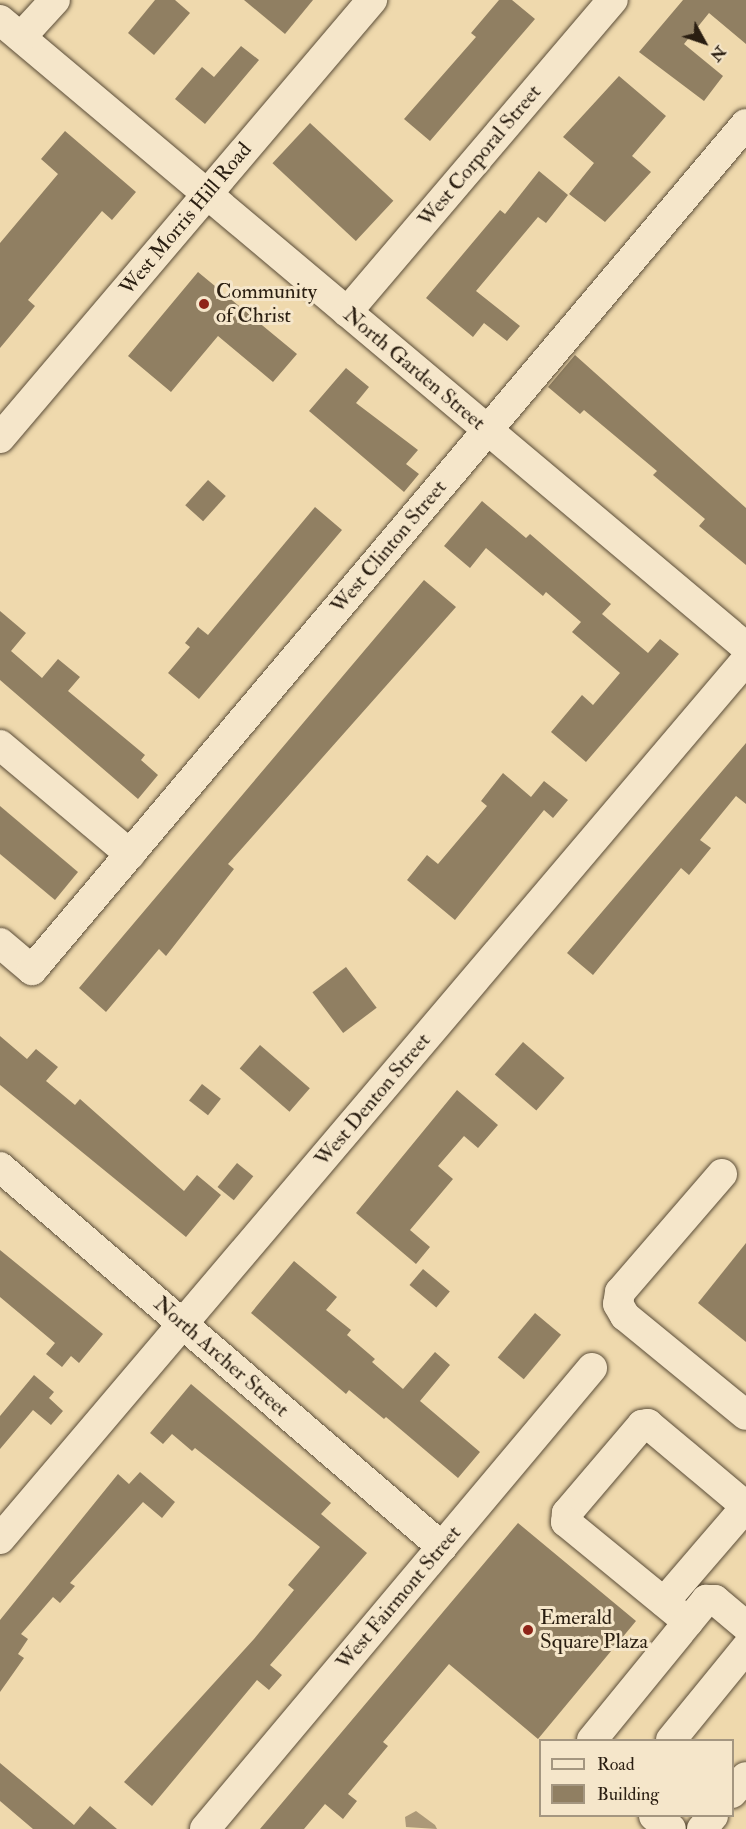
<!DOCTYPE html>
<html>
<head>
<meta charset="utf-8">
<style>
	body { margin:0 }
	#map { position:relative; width:746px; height:1829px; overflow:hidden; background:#efd9ad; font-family:"IM FELL Double Pica",serif }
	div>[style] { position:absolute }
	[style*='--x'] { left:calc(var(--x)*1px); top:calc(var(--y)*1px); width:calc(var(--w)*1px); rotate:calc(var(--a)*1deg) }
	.water>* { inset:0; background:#ac9978 }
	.building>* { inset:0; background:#907f62; transform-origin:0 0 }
	.roads { filter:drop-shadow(0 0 2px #5b4d38) drop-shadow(0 0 2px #5b4d38) }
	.minor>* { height:30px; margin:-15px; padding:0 15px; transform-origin:15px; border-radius:15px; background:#f5e6ca }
	.dots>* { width:16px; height:16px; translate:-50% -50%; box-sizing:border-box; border:3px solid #f5e6ca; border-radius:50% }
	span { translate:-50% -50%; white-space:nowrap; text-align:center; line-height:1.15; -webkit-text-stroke:6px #f5e6ca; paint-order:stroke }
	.street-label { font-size:21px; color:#2a1e11 }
	.poi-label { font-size:21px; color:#2a1e11 }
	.left { translate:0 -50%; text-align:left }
	.legend { position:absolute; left:539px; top:1739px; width:195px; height:78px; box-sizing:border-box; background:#f5e6ca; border:2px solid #a49680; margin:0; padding:8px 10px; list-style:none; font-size:18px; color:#2a1e11 }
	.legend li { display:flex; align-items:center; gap:12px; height:30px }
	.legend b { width:30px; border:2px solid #a49680 }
	.north { position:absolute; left:674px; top:12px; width:60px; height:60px; -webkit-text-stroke:4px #f5e6ca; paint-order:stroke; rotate:130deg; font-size:16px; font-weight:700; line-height:24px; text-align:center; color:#2a1e11 }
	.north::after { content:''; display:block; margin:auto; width:21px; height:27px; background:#2a1e11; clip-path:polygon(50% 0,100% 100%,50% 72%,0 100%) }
</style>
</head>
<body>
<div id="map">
	<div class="water">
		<div style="clip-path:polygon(416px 1811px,435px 1825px,437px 1829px,406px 1827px,405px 1817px)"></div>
	</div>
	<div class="building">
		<div style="clip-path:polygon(155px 0,175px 0,190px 13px,154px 55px,128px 33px)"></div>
		<div style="clip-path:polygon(244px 0,313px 0,285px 34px)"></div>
		<div style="clip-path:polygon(499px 0,512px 0,535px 19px,430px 141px,404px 119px,476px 37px,471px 33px)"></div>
		<div style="clip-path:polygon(683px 0,746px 0,746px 44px,709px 13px,684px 44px,723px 76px,704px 101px,639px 52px)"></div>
		<div style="clip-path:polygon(241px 46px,259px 60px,205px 124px,175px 99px,202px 67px,214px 77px)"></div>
		<div style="clip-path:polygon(619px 76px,666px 116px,632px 156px,651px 172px,605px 222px,569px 194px,594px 163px,563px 137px)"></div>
		<div style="left:310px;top:123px;width:114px;height:55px;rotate:43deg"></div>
		<div style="clip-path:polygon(65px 131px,136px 192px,112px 220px,102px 211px,28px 300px,35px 306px,0 348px,0 243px,58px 174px,41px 159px)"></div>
		<div style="clip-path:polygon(539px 171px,568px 195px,546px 223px,538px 217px,476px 291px,520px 326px,507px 341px,484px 323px,473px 337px,426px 298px,500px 210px,505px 214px)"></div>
		<div style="clip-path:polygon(198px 272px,297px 354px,273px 382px,218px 336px,171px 392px,128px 356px)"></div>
		<div style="clip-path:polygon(575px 355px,746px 508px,746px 565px,699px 526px,705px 519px,653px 475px,657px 471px,584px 410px,580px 414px,548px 387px)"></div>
		<div style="clip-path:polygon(346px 368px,369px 387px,356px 403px,418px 450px,406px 464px,419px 474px,404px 492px,309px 411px)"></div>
		<div style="left:208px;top:480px;width:24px;height:34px;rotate:42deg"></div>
		<div style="clip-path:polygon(482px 501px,526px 538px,530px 534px,611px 604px,602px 614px,648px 653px,660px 639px,679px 654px,586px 762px,551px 732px,582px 695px,593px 705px,620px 673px,572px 632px,581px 622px,546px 592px,543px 596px,486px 548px,470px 568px,444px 546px)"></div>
		<div style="clip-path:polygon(315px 507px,342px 530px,199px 699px,168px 673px,190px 647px,185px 643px,198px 627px,208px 635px)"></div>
		<div style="clip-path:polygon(424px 580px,456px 607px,228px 864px,234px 869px,166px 956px,159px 949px,106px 1012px,79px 988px)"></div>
		<div style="clip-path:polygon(0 611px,26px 633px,11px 651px,42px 678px,58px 659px,80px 677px,68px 691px,145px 755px,141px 760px,158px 775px,138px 799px,0 680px)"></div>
		<div style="clip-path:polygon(746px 743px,746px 804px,736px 796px,700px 840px,711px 848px,689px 875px,681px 868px,593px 975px,567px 953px)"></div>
		<div style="clip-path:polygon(503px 773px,531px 797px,544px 781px,568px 800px,553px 818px,544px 810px,455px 920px,407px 880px,427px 855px,438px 864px,487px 806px,481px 801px)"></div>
		<div style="clip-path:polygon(0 806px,78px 872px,55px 900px,0 854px)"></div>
		<div style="left:346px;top:967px;width:51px;height:42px;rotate:53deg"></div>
		<div style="clip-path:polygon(0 1036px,27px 1059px,36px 1049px,58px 1067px,46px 1081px,75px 1105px,80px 1099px,184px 1191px,197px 1175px,221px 1195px,186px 1237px,0 1085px)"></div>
		<div style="left:523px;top:1042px;width:55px;height:43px;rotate:41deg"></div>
		<div style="left:260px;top:1045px;width:66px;height:31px;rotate:41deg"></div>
		<div style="left:202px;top:1084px;width:24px;height:21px;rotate:38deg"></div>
		<div style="clip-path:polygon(457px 1090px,498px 1125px,478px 1148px,464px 1136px,438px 1166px,453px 1179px,410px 1230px,430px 1247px,416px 1264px,356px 1213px)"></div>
		<div style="left:237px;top:1163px;width:21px;height:31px;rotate:39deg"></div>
		<div style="clip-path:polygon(746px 1243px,746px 1342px,698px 1303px)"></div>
		<div style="clip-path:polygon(0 1250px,103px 1334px,79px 1363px,71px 1356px,62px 1367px,46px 1354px,55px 1343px,0 1297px)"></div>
		<div style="clip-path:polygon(294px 1261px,337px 1297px,326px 1310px,351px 1330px,347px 1335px,375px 1359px,372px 1362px,403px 1389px,435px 1352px,450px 1365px,420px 1401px,480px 1452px,458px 1478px,386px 1417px,384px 1419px,349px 1390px,346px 1394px,251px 1313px)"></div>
		<div style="left:423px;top:1269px;width:35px;height:21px;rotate:40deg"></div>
		<div style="left:535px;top:1313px;width:34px;height:58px;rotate:40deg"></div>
		<div style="clip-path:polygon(34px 1375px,54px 1392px,49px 1398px,63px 1411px,51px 1425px,33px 1410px,0 1449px,0 1416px)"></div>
		<div style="clip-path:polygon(191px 1384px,331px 1503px,321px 1514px,367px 1553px,270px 1665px,282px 1675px,269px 1690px,257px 1680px,152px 1806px,124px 1782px,254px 1639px,294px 1590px,288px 1585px,320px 1547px,195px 1448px,192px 1451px,172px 1434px,163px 1444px,150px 1433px)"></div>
		<div style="clip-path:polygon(140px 1472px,175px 1502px,162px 1518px,143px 1502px,70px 1583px,75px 1586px,60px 1603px,53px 1597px,21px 1634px,28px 1639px,18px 1654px,24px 1658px,0 1692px,0 1620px,118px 1474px,129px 1484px)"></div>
		<div style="clip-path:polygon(518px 1523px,636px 1621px,538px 1739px,449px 1664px,383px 1742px,388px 1746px,348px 1794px,357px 1801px,343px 1819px,325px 1804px,304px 1829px,260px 1829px)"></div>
		<div style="clip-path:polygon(0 1763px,74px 1825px,90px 1806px,117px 1829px,33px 1829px,0 1801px)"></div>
	</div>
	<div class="roads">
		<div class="minor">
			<div style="--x:0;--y:20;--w:974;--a:40.05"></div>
			<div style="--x:21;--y:37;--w:50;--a:-47.4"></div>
			<div style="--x:347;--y:312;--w:410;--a:-49.6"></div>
			<div style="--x:0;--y:438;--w:575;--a:-49.66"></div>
			<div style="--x:0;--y:745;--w:170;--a:40"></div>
			<div style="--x:0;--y:943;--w:42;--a:40.2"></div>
			<div style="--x:32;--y:970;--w:1107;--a:-49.84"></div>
			<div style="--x:0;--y:1167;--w:583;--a:40.69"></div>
			<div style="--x:722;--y:1174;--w:156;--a:130.8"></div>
			<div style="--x:620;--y:1292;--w:12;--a:99"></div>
			<div style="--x:618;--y:1304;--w:14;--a:60"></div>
			<div style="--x:625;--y:1316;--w:156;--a:39.3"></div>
			<div style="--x:0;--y:1539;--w:1153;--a:-49.68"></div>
			<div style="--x:664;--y:1602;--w:121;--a:-49.3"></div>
			<div style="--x:743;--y:1510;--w:7;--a:-98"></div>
			<div style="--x:742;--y:1503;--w:123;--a:-140"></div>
			<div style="--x:648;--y:1424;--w:6;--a:171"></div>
			<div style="--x:642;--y:1425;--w:116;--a:130.4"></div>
			<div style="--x:567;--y:1513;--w:9;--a:96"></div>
			<div style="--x:566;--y:1522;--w:158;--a:39.3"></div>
			<div style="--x:592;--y:1740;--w:181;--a:-50.8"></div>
			<div style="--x:706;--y:1600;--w:9;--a:0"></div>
			<div style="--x:715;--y:1600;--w:40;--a:40"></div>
			<div style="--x:671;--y:1740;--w:119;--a:-50.8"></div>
			<div style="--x:732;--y:1793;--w:21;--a:-49"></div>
			<div style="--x:654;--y:1816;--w:21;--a:37"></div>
			<div style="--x:205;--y:1829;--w:602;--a:-49.99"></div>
			<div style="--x:702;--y:1829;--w:17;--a:-50"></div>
		</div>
	</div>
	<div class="dots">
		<div style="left:204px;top:304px;background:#8f2418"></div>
		<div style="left:528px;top:1630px;background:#8f2418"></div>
	</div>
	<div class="street-label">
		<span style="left:480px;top:156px;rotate:-50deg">West Corporal Street</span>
		<span style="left:186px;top:219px;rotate:-50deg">West Morris Hill Road</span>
		<span style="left:414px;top:369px;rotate:40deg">North Garden Street</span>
		<span style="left:389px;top:547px;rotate:-50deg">West Clinton Street</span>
		<span style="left:373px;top:1100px;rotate:-50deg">West Denton Street</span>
		<span style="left:221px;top:1357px;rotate:41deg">North Archer Street</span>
		<span style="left:399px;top:1598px;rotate:-50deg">West Fairmont Street</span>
	</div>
	<div class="poi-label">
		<span class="left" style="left:216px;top:304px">Community<br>of Christ</span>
		<span class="left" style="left:540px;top:1630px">Emerald<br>Square Plaza</span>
	</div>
	<ul class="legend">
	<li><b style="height:8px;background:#f5e6ca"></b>Road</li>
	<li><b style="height:16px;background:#907f62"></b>Building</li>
	</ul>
	<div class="north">N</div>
</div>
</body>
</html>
